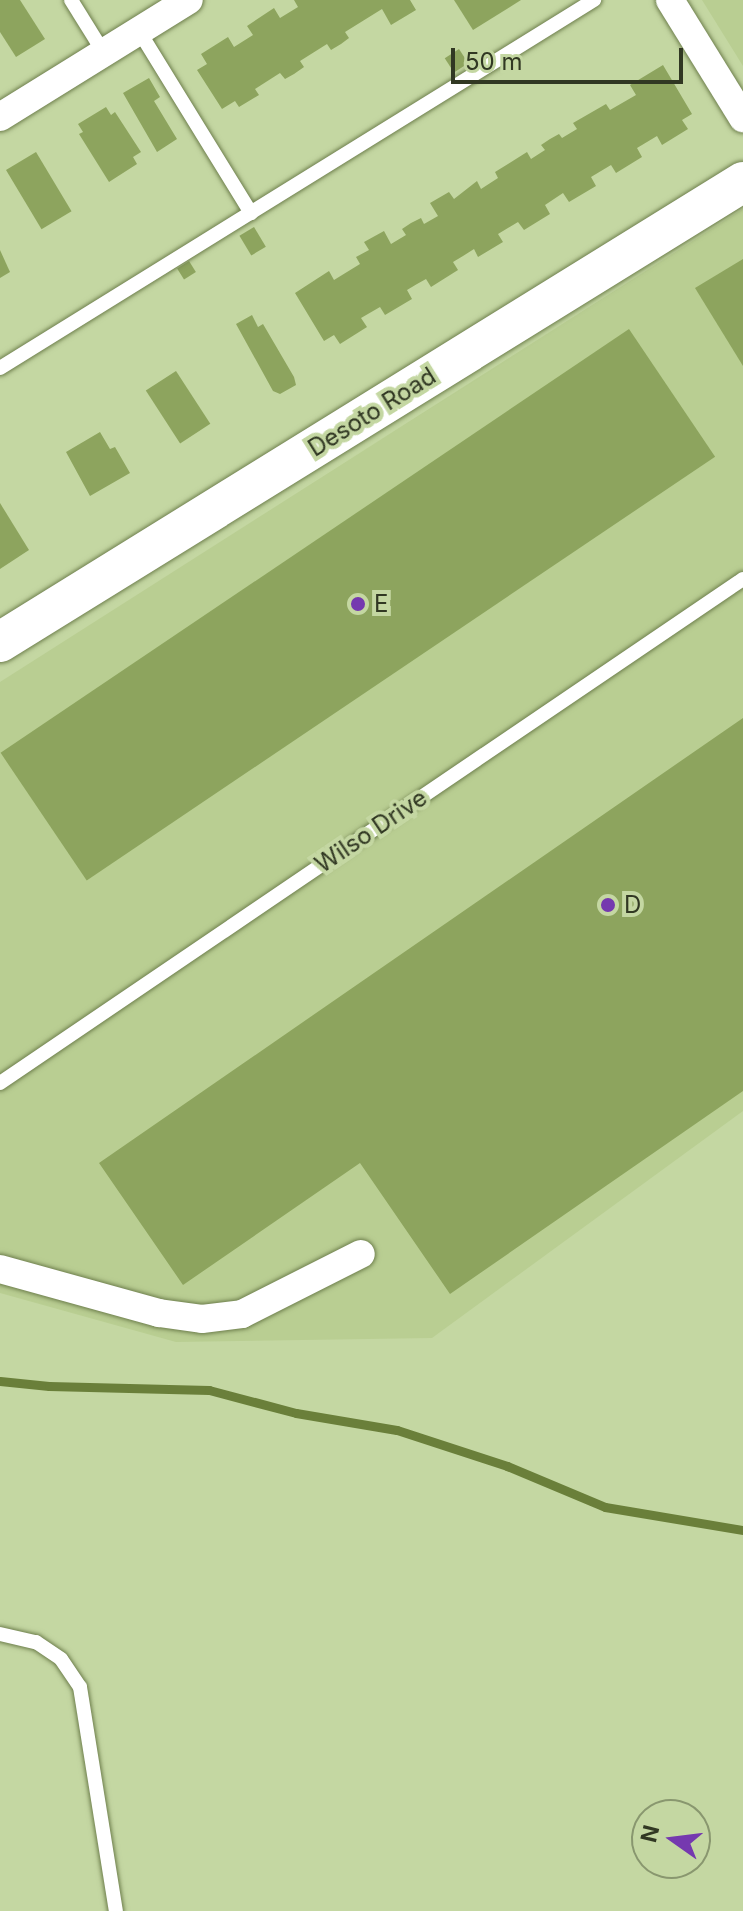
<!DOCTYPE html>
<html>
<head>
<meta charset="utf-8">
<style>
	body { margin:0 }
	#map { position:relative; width:743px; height:1911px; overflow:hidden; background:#c4d7a2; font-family:Inter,sans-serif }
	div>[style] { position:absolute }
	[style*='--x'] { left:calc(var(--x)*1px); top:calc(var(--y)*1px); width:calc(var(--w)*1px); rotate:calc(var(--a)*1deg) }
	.built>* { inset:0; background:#b9ce92 }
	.stream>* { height:9px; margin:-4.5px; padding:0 4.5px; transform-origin:4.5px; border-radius:4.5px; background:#6a7f3a }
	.building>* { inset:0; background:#8da45e; transform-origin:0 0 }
	.roads { filter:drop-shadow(0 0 2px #6e7f4d) drop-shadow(0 0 2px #6e7f4d) }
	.lane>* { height:14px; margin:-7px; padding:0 7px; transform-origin:7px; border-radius:7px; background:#fff }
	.street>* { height:28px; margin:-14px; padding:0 14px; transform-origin:14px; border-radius:14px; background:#fff }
	.secondary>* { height:40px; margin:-20px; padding:0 20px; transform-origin:20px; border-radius:20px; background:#fff }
	.dots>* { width:22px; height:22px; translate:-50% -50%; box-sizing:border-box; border:4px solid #c4d7a2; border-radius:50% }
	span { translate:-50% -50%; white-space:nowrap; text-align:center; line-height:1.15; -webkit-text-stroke:8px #c4d7a2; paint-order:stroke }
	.street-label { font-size:24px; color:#313823 }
	.poi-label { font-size:24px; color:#313823 }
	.left { translate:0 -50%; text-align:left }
	.north { position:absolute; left:631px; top:1799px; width:80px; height:80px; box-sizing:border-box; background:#c4d7a2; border:2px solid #89976f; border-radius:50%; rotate:284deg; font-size:22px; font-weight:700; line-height:32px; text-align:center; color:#313823 }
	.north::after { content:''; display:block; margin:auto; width:28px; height:36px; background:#7539af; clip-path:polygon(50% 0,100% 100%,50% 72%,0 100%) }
	.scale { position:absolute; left:451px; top:48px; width:232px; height:36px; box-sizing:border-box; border:4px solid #313823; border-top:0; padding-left:10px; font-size:24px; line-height:28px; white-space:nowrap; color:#313823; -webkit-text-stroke:6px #c4d7a2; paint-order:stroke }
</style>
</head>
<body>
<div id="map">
	<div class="built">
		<div style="clip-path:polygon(702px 0,743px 0,743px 66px)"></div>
		<div style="clip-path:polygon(743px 209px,743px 1111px,432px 1338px,176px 1342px,0 1293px,0 682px)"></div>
	</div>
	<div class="stream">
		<div style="--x:0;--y:1381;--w:49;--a:5.8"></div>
		<div style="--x:49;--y:1386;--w:160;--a:1.4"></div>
		<div style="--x:209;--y:1390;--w:90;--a:14.8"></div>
		<div style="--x:296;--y:1413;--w:102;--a:9.6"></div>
		<div style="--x:397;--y:1430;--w:116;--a:18.1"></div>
		<div style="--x:507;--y:1466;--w:106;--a:22.7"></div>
		<div style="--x:605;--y:1507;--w:140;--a:9.5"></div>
	</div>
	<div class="building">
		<div style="clip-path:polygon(0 0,20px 0,45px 39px,16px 57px,0 32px)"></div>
		<div style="clip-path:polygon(294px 0,410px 0,416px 10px,391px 25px,382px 9px,345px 32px,349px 38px,341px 44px,331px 50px,327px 44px,300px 61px,304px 67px,294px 74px,285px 79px,280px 73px,255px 89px,259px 95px,239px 107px,235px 101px,222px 109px,197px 70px,207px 64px,201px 54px,228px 37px,234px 47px,253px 35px,247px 26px,274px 8px,280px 18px,298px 7px)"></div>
		<div style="clip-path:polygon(454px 0,521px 0,473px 30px)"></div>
		<div style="left:459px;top:49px;width:17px;height:17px;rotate:57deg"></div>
		<div style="clip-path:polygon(663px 65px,692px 114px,682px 120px,688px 129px,662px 145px,657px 136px,637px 148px,642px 157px,616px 173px,611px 165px,591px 177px,596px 186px,569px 202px,563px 193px,545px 205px,550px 214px,524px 230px,518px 222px,498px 234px,503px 242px,478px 257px,474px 249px,463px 256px,453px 262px,458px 270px,431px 287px,426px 279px,417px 284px,407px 290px,412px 299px,385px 315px,380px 307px,361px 318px,367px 327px,340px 344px,334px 335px,324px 341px,295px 293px,329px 271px,334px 280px,360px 264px,356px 257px,369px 250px,364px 242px,384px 231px,391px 244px,406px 235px,402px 229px,411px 223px,421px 218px,424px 224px,438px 216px,430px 203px,449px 192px,454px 199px,477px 181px,481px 189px,498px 178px,495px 172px,527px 152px,531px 159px,545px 150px,541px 145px,550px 139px,559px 134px,562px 138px,577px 129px,573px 123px,606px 104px,610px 110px,636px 95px,630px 85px)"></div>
		<div style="clip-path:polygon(149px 78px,160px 97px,154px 101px,177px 139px,157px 152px,123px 93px)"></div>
		<div style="clip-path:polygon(106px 107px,111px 115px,115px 112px,141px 152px,133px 157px,137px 164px,109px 182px,79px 134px,83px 132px,78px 124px)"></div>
		<div style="left:36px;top:152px;width:69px;height:35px;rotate:59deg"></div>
		<div style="left:254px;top:227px;width:23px;height:17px;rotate:59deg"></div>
		<div style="clip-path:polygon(0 250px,10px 272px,0 278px)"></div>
		<div style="clip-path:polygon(743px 259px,743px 366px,695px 288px)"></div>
		<div style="left:189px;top:261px;width:13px;height:14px;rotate:58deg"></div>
		<div style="clip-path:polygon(252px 315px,258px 327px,263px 324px,294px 377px,296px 385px,280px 394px,273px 391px,236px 324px)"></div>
		<div style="left:629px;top:329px;width:154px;height:758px;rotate:56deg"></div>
		<div style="left:176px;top:371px;width:63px;height:36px;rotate:57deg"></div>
		<div style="clip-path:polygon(100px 432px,110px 449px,115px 447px,130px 473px,90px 496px,66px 452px)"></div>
		<div style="clip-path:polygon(0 503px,29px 550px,0 569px)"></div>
		<div style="clip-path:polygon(743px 718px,743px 1091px,450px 1294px,360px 1163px,183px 1285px,99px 1163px)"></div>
	</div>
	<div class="roads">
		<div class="lane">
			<div style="--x:71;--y:0;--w:62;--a:58.1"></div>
			<div style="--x:139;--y:31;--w:214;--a:58.4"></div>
			<div style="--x:0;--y:368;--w:699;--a:-31.78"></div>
			<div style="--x:0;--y:1083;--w:898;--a:-34.15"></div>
			<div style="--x:0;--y:1634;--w:37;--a:13"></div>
			<div style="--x:36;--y:1642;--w:30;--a:34"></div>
			<div style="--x:61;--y:1659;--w:34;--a:56"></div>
			<div style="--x:80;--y:1687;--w:227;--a:80.9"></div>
		</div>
		<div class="street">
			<div style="--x:670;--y:0;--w:139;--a:58.3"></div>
			<div style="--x:0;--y:117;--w:222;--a:-31.8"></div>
			<div style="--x:0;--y:1269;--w:165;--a:15.5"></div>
			<div style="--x:159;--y:1313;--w:43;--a:7.9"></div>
			<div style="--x:202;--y:1319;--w:40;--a:-7.1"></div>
			<div style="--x:242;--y:1314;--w:133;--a:-26.8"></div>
		</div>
		<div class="secondary">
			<div style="--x:0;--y:642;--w:874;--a:-31.76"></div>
		</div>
	</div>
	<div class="dots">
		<div style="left:358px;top:604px;background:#7539af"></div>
		<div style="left:608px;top:905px;background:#7539af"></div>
	</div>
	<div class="street-label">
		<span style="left:372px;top:412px;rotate:-32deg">Desoto Road</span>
		<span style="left:371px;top:831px;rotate:-34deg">Wilso Drive</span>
	</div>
	<div class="poi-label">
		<span class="left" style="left:374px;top:604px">E</span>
		<span class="left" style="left:624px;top:905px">D</span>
	</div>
	<div class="north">N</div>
	<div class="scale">50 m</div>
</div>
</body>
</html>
